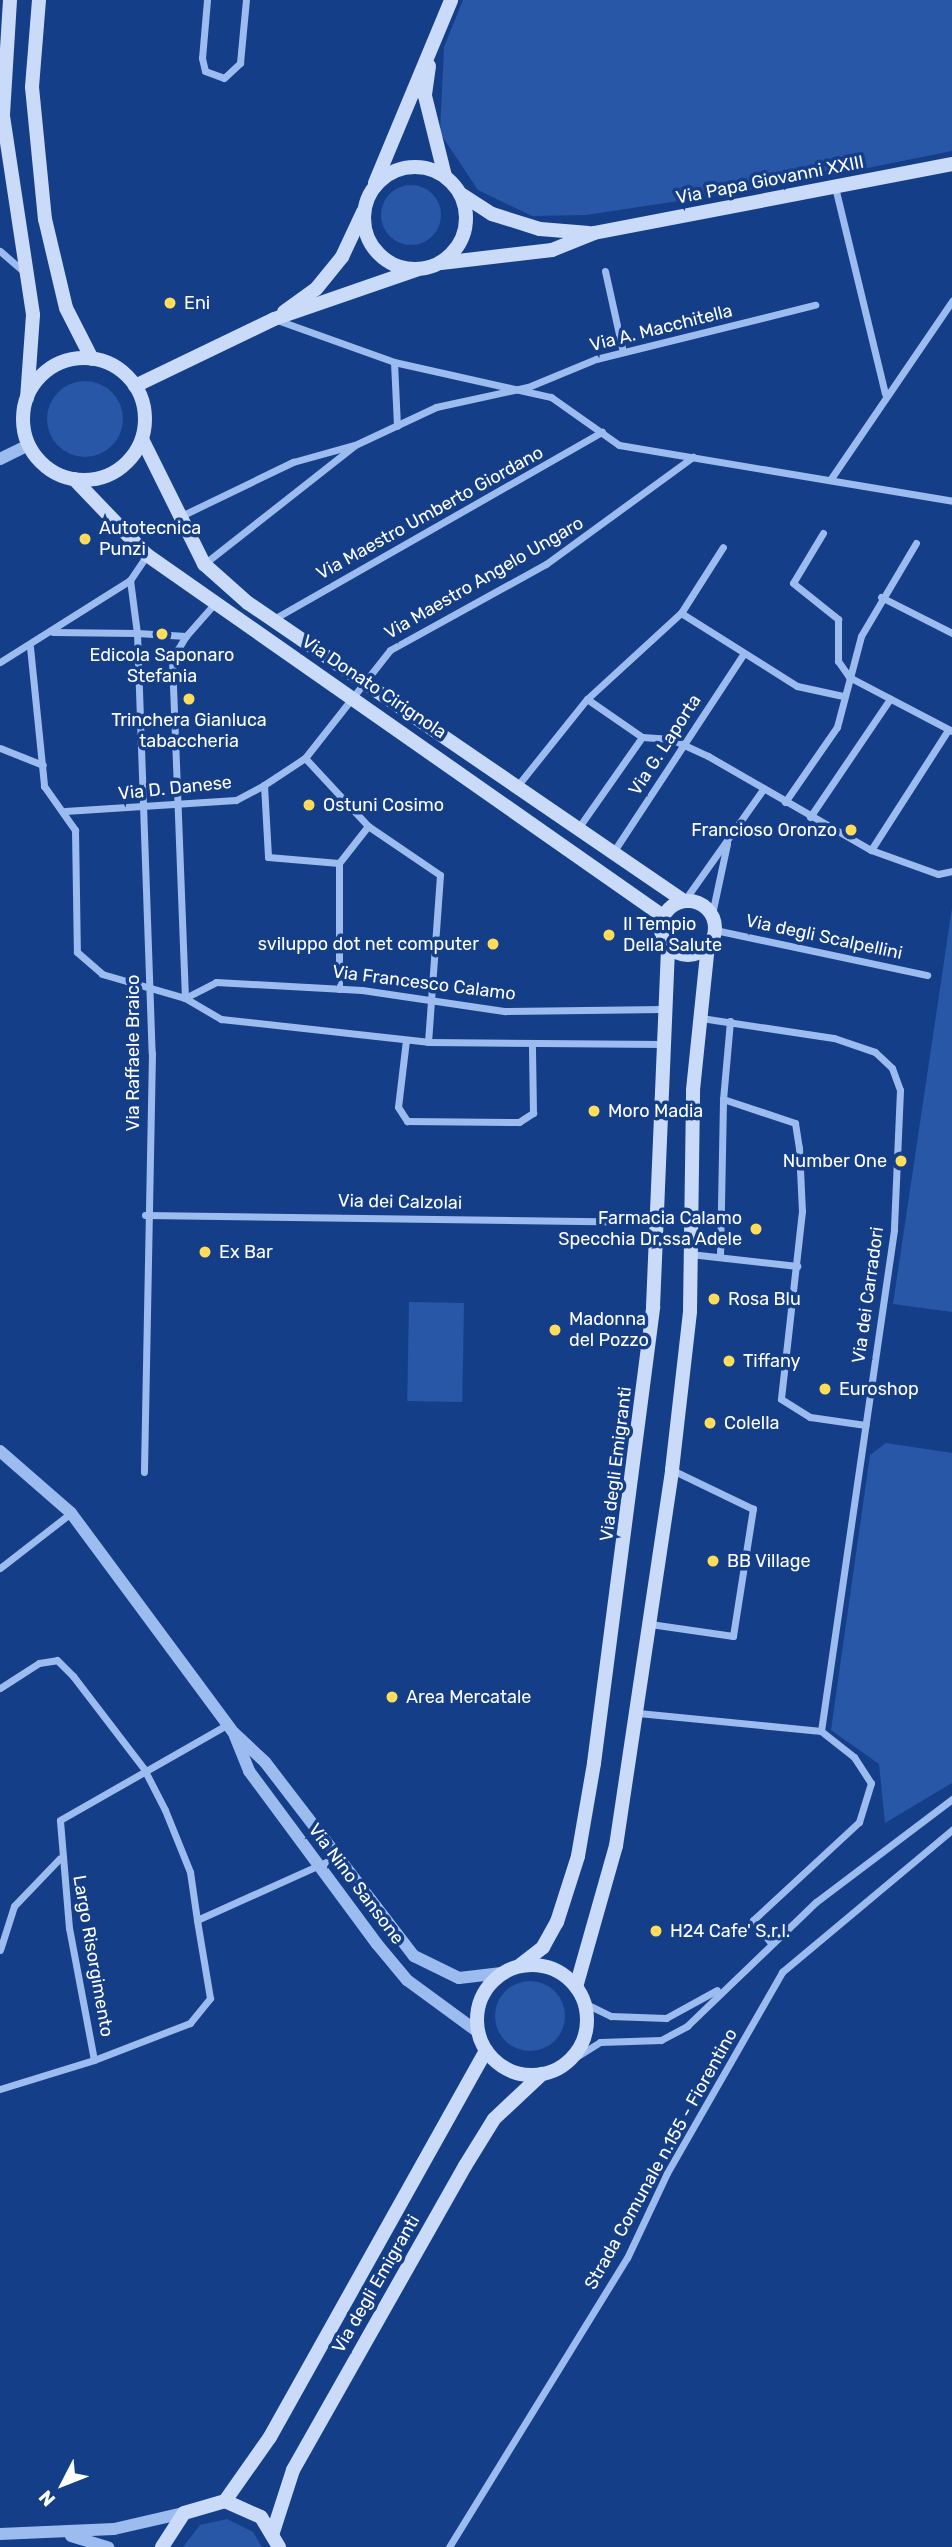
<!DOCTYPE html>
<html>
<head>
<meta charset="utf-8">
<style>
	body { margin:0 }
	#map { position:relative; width:952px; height:2547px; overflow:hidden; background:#153e88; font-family:Rubik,sans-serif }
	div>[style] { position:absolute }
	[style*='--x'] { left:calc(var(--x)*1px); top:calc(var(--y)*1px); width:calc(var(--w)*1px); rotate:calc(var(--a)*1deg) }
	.green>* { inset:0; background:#2857a7; transform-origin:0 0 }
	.round { border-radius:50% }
	.minor>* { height:7px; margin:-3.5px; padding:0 3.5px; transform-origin:3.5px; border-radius:3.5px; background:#9cbbef }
	.tertiary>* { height:12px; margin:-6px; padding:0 6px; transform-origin:6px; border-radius:6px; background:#9cbbef }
	.secondary>* { height:14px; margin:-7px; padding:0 7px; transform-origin:7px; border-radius:7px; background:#cadbfa }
	.secondary>.ring { margin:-7px; padding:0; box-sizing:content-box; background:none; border:14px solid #cadbfa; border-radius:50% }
	.dots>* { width:19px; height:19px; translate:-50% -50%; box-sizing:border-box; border:4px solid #153e88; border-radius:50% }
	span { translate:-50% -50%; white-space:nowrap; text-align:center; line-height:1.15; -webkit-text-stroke:7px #153e88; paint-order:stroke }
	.street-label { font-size:18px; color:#fff }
	.poi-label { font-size:18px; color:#fff }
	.left { translate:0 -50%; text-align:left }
	.right { translate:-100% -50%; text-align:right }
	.north { position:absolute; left:28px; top:2449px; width:70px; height:70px; -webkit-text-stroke:5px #153e88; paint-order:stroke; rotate:228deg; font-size:19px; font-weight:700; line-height:28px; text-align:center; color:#fff }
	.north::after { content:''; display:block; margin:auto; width:24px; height:32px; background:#fff; clip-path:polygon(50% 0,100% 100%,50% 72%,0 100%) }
</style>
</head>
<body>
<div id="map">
	<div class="green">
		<div style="clip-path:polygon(463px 0,952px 0,952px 151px,778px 186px,586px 215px,532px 216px,478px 190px,440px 133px,444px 47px)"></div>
		<div class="round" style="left:381px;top:185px;width:60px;height:60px"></div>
		<div class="round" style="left:47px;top:381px;width:76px;height:76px"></div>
		<div style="clip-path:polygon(952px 908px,952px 1312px,893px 1304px)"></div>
		<div style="left:409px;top:1302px;width:55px;height:99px;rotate:1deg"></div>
		<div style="clip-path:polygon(886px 1443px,952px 1453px,952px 1783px,885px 1823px,879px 1764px,831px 1730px,870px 1455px)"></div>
		<div class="round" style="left:495px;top:1981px;width:70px;height:70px"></div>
		<div style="clip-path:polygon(227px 2519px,253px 2532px,262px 2547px,183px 2547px,200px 2525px)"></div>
	</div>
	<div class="minor">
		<div style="--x:207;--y:0;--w:58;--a:94.9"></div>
		<div style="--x:202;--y:58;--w:13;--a:77"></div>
		<div style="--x:205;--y:71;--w:20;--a:20"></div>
		<div style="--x:224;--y:78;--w:22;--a:-43"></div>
		<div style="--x:240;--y:63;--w:63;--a:-84.6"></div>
		<div style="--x:835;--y:187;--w:213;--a:76.4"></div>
		<div style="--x:0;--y:251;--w:35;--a:41"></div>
		<div style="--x:605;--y:271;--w:83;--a:77.5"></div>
		<div style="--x:277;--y:320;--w:124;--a:19.7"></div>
		<div style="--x:394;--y:362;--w:161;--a:12.6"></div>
		<div style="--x:551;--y:397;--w:83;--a:35.2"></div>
		<div style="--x:619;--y:445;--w:338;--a:9.5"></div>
		<div style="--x:394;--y:362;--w:64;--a:87.3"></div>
		<div style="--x:830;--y:480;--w:217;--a:-55.7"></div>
		<div style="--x:179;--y:517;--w:127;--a:-25.8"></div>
		<div style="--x:293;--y:462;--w:63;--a:-15.6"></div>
		<div style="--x:823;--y:533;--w:58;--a:121"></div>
		<div style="--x:793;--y:583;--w:58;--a:38.7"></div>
		<div style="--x:838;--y:619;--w:42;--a:90"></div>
		<div style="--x:838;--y:661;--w:19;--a:55"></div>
		<div style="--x:849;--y:677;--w:116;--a:27.7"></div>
		<div style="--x:147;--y:555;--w:30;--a:124"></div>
		<div style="--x:130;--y:580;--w:53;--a:82.5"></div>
		<div style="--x:137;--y:633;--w:49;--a:3.5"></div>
		<div style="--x:186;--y:636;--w:44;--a:-48.7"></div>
		<div style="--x:204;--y:564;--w:192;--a:-38.2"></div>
		<div style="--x:355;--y:445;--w:89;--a:-25.1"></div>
		<div style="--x:436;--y:407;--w:94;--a:-12.3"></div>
		<div style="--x:528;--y:387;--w:74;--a:-22.4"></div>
		<div style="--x:596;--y:359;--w:226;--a:-13.9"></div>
		<div style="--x:881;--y:597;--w:80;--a:26.9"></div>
		<div style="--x:681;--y:613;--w:137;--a:32.2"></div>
		<div style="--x:797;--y:686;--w:47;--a:12.3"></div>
		<div style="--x:272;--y:620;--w:380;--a:-29.7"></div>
		<div style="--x:53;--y:632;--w:84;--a:0.7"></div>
		<div style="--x:137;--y:633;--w:420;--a:88"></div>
		<div style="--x:152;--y:1053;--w:419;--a:91.1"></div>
		<div style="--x:30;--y:647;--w:140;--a:84.2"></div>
		<div style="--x:44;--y:786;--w:54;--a:54.8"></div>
		<div style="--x:75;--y:830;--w:122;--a:89.1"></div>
		<div style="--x:77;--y:952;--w:33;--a:41"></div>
		<div style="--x:102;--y:974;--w:86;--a:16.1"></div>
		<div style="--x:185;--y:998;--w:42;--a:30.3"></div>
		<div style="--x:221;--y:1019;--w:208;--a:6.3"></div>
		<div style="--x:428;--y:1042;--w:234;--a:0.5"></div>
		<div style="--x:0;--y:662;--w:154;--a:-32.2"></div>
		<div style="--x:587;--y:699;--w:67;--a:34.6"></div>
		<div style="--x:642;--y:737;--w:29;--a:4"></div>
		<div style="--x:671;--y:739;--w:41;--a:24.7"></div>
		<div style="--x:708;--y:756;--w:188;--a:30"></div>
		<div style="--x:871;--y:850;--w:71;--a:19.7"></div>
		<div style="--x:938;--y:874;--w:14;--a:-12"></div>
		<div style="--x:0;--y:748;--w:46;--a:21.6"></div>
		<div style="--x:305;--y:758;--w:93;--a:47.2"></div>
		<div style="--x:368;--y:826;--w:87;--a:34.2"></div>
		<div style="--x:440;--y:875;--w:167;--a:94.1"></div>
		<div style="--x:264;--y:785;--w:72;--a:86.8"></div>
		<div style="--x:268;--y:857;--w:71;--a:4.8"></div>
		<div style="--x:518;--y:785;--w:110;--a:-51.3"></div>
		<div style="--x:587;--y:699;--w:127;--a:-42.5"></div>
		<div style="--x:681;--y:613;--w:78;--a:-57.5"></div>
		<div style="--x:785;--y:802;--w:91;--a:-55.3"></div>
		<div style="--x:837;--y:727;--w:94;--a:-75.2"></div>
		<div style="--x:861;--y:636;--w:108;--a:-59.4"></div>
		<div style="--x:65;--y:811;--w:171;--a:-3.7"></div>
		<div style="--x:236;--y:800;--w:32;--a:-28"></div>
		<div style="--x:264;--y:785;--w:49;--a:-33.4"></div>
		<div style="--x:305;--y:758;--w:137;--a:-51.8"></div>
		<div style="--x:390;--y:650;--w:178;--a:-28.9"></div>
		<div style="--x:546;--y:564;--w:182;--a:-36.1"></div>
		<div style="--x:810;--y:817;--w:143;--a:-55.9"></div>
		<div style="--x:579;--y:827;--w:110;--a:-55"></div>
		<div style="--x:871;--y:850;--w:143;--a:-57.3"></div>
		<div style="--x:614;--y:851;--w:233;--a:-56.7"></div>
		<div style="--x:684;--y:901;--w:138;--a:-54.7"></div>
		<div style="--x:712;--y:914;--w:72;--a:-77.9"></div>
		<div style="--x:715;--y:930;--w:217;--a:12"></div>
		<div style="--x:339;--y:989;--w:126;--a:-90"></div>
		<div style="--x:339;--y:863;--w:47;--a:-51.9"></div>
		<div style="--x:185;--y:998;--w:35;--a:-27"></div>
		<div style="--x:216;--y:982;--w:146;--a:3.1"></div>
		<div style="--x:362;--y:990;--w:145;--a:8.4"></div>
		<div style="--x:505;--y:1011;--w:158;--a:-0.7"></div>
		<div style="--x:185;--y:998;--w:339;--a:-92.2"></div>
		<div style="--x:172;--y:659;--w:27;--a:-59"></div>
		<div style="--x:701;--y:1018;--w:134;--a:8.6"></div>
		<div style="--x:834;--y:1038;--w:43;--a:18.9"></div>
		<div style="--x:875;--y:1052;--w:23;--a:43"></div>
		<div style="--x:892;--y:1068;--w:23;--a:70"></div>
		<div style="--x:900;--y:1090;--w:140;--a:92.5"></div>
		<div style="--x:894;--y:1230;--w:506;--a:98.29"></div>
		<div style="--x:730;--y:1021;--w:78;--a:95.1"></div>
		<div style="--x:723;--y:1099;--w:76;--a:18.4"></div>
		<div style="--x:795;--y:1123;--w:25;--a:81"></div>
		<div style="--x:799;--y:1148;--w:63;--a:87.3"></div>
		<div style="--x:802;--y:1211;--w:189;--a:96.4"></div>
		<div style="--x:781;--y:1399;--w:34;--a:32"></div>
		<div style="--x:810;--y:1417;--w:56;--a:8.3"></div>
		<div style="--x:406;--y:1040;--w:67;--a:96.8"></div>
		<div style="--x:398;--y:1107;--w:17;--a:57"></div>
		<div style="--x:407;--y:1121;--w:112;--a:0.5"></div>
		<div style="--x:519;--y:1122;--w:17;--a:-33"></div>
		<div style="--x:533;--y:1113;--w:66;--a:-90.9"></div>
		<div style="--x:145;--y:1215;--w:510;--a:0.79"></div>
		<div style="--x:690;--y:1254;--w:108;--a:6.4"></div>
		<div style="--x:720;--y:1257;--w:158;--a:-88.9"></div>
		<div style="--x:0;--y:1568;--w:90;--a:-37.8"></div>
		<div style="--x:650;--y:1624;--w:84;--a:8.2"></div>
		<div style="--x:733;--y:1636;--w:129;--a:-81.1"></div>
		<div style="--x:753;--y:1509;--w:90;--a:-154.3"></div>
		<div style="--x:0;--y:1688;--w:46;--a:-32.7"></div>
		<div style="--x:39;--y:1663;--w:18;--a:-9"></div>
		<div style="--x:57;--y:1660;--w:23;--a:45"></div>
		<div style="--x:73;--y:1676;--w:117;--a:52.6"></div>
		<div style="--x:144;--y:1769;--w:46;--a:62.9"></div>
		<div style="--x:165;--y:1810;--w:67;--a:68"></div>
		<div style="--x:190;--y:1872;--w:49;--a:81.7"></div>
		<div style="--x:638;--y:1713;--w:184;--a:5.6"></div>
		<div style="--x:821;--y:1731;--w:42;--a:38.2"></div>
		<div style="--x:854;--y:1757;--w:31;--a:57"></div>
		<div style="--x:871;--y:1783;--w:41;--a:107.1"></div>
		<div style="--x:859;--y:1822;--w:144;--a:137.2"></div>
		<div style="--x:753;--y:1920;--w:29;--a:52"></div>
		<div style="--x:0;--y:1950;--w:46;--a:-72.3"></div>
		<div style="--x:14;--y:1906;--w:66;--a:-46.2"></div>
		<div style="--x:584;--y:2003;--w:30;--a:26"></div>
		<div style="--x:611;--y:2016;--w:55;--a:2.1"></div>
		<div style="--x:666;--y:2018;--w:58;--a:-28.8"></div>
		<div style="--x:94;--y:2060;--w:103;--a:-21.1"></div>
		<div style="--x:190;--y:2023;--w:32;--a:-51"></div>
		<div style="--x:210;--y:1998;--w:79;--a:-99.5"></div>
		<div style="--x:197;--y:1920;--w:154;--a:-24.2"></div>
		<div style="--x:560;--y:2067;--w:47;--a:-32"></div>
		<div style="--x:600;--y:2042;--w:61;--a:-1.9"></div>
		<div style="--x:661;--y:2040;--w:30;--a:-28"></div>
		<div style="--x:687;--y:2026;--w:179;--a:-43.9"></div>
		<div style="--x:816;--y:1902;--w:171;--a:-37.1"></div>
		<div style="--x:0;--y:2089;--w:98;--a:-17.1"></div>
		<div style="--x:94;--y:2060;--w:134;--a:-100.7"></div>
		<div style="--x:69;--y:1928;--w:108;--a:-94.8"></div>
		<div style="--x:60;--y:1820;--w:193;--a:-29.7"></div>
		<div style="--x:449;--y:2547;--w:339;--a:-58.4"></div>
		<div style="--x:627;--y:2258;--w:94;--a:-64.8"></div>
		<div style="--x:667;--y:2173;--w:232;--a:-60.2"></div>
		<div style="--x:782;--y:1972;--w:222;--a:-39.9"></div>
	</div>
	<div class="tertiary">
		<div style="--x:0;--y:459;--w:32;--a:-26"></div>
		<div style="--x:0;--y:1451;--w:94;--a:41.1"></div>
		<div style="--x:71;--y:1513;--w:274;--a:53.5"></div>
		<div style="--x:234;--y:1733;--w:42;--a:43.1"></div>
		<div style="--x:265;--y:1762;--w:245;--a:52.5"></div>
		<div style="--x:414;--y:1956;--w:50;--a:26.1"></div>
		<div style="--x:459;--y:1978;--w:43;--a:-6.6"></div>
		<div style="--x:235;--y:1736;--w:38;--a:68"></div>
		<div style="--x:249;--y:1771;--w:215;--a:53.5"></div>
		<div style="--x:377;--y:1944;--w:47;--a:50.2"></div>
		<div style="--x:407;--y:1980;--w:88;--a:36.2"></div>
		<div style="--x:0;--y:2534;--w:114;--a:-2.5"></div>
		<div style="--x:114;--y:2529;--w:72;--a:-12.9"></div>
		<div style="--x:71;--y:2536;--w:39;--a:17"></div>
	</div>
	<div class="secondary">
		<div style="--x:10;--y:0;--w:116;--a:93.5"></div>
		<div style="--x:3;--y:116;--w:201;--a:81.4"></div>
		<div style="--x:33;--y:315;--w:83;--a:94.1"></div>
		<div style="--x:39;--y:0;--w:87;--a:94.6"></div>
		<div style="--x:32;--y:87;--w:133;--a:84.4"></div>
		<div style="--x:45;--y:219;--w:91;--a:76.7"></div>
		<div style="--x:66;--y:308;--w:57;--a:63"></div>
		<div style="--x:429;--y:66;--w:30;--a:98"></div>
		<div style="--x:425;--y:96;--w:82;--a:76"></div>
		<div class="ring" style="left:364px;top:167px;width:88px;height:88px"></div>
		<div style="--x:375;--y:183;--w:198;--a:-67.4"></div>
		<div style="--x:461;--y:194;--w:37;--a:33"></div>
		<div style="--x:492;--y:214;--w:50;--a:17.4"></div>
		<div style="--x:540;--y:229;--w:49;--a:4.7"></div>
		<div style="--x:441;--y:263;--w:112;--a:-6.7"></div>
		<div style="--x:552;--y:250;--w:45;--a:-22"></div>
		<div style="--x:594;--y:233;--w:365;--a:-10.9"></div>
		<div style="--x:284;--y:312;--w:39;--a:-36"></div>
		<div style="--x:316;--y:289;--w:41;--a:-50.9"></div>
		<div style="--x:342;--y:257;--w:50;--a:-65"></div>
		<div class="ring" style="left:23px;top:358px;width:108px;height:108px"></div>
		<div style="--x:135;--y:386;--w:154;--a:-25.7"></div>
		<div style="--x:274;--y:319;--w:152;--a:-19.1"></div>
		<div style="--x:142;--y:439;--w:140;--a:63.6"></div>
		<div style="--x:204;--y:564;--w:59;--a:41.6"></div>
		<div style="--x:248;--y:603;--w:528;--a:34.35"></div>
		<div style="--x:74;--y:479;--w:105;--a:46.2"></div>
		<div style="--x:147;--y:555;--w:630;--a:34.98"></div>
		<div class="ring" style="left:661px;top:901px;width:40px;height:40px"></div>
		<div class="ring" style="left:477px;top:1965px;width:96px;height:96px"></div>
		<div style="--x:519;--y:1966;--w:31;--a:-38"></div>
		<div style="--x:543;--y:1947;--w:29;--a:-61"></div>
		<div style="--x:557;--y:1922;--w:69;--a:-72.3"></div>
		<div style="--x:578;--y:1856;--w:94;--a:-80.2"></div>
		<div style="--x:594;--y:1763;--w:460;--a:-82.6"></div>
		<div style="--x:653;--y:1307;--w:362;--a:-87.6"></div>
		<div style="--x:576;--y:1987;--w:147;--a:-74.2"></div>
		<div style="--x:616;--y:1846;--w:380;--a:-81.5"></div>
		<div style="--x:672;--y:1470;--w:160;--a:-83.5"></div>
		<div style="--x:690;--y:1311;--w:221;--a:-89.2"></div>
		<div style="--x:693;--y:1090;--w:145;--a:-84.1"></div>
		<div style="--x:225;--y:2501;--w:78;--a:-54.9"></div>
		<div style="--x:270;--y:2437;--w:443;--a:-60.8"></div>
		<div style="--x:273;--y:2532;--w:65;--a:-72.1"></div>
		<div style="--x:293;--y:2470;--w:349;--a:-60.5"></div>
		<div style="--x:465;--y:2166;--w:55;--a:-58.3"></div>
		<div style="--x:494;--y:2119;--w:66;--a:-43.2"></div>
		<div style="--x:162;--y:2547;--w:40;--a:-57.1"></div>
		<div style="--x:184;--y:2513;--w:43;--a:-16.3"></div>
		<div style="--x:225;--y:2501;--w:39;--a:24"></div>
		<div style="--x:261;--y:2517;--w:35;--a:59"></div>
	</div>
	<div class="dots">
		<div style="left:170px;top:303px;background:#ffdd5a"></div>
		<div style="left:85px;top:539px;background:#ffdd5a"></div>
		<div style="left:162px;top:634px;background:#ffdd5a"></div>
		<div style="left:189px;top:699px;background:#ffdd5a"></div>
		<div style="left:309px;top:805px;background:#ffdd5a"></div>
		<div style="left:851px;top:830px;background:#ffdd5a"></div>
		<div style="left:609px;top:935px;background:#ffdd5a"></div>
		<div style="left:493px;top:944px;background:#ffdd5a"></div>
		<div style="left:594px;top:1111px;background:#ffdd5a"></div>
		<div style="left:901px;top:1161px;background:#ffdd5a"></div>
		<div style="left:756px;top:1229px;background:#ffdd5a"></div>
		<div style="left:205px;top:1252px;background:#ffdd5a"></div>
		<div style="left:714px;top:1299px;background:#ffdd5a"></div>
		<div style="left:555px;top:1330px;background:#ffdd5a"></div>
		<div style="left:729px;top:1361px;background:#ffdd5a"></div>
		<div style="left:825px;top:1389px;background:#ffdd5a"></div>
		<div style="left:710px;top:1423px;background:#ffdd5a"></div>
		<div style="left:713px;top:1561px;background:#ffdd5a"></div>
		<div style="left:392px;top:1697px;background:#ffdd5a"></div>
		<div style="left:656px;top:1931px;background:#ffdd5a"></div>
	</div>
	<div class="street-label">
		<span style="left:770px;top:180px;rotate:-11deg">Via Papa Giovanni XXIII</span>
		<span style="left:661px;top:328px;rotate:-14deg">Via A. Macchitella</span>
		<span style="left:430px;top:513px;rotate:-29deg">Via Maestro Umberto Giordano</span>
		<span style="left:484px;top:578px;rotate:-30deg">Via Maestro Angelo Ungaro</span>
		<span style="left:374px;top:687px;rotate:34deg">Via Donato Cirignola</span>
		<span style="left:665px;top:745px;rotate:-57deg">Via G. Laporta</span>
		<span style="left:175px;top:788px;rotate:-6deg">Via D. Danese</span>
		<span style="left:824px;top:937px;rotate:12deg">Via degli Scalpellini</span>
		<span style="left:424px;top:983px;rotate:7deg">Via Francesco Calamo</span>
		<span style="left:133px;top:1053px;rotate:-90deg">Via Raffaele Braico</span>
		<span style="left:400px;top:1202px;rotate:1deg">Via dei Calzolai</span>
		<span style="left:868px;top:1295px;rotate:-82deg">Via dei Carradori</span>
		<span style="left:616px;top:1464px;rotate:-83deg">Via degli Emigranti</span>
		<span style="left:356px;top:1884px;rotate:53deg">Via Nino Sansone</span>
		<span style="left:93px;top:1956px;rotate:80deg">Largo Risorgimento</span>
		<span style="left:661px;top:2159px;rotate:-61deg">Strada Comunale n.155 - Fiorentino</span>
		<span style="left:376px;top:2284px;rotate:-60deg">Via degli Emigranti</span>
	</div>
	<div class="poi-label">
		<span class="left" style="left:184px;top:303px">Eni</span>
		<span class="left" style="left:99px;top:539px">Autotecnica<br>Punzi</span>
		<span style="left:162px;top:666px">Edicola Saponaro<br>Stefania</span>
		<span style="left:189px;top:731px">Trinchera Gianluca<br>tabaccheria</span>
		<span class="left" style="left:323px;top:805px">Ostuni Cosimo</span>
		<span class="right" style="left:837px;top:830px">Francioso Oronzo</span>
		<span class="left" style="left:623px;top:935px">Il Tempio<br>Della Salute</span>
		<span class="right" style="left:479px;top:944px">sviluppo dot net computer</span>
		<span class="left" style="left:608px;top:1111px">Moro Madia</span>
		<span class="right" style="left:887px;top:1161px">Number One</span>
		<span class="right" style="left:742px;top:1229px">Farmacia Calamo<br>Specchia Dr.ssa Adele</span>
		<span class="left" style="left:219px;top:1252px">Ex Bar</span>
		<span class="left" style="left:728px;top:1299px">Rosa Blu</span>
		<span class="left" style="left:569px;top:1330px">Madonna<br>del Pozzo</span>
		<span class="left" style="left:743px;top:1361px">Tiffany</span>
		<span class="left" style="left:839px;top:1389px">Euroshop</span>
		<span class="left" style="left:724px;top:1423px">Colella</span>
		<span class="left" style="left:727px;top:1561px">BB Village</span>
		<span class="left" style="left:406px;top:1697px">Area Mercatale</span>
		<span class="left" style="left:670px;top:1931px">H24 Cafe' S.r.l.</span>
	</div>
	<div class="north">N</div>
</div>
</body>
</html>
